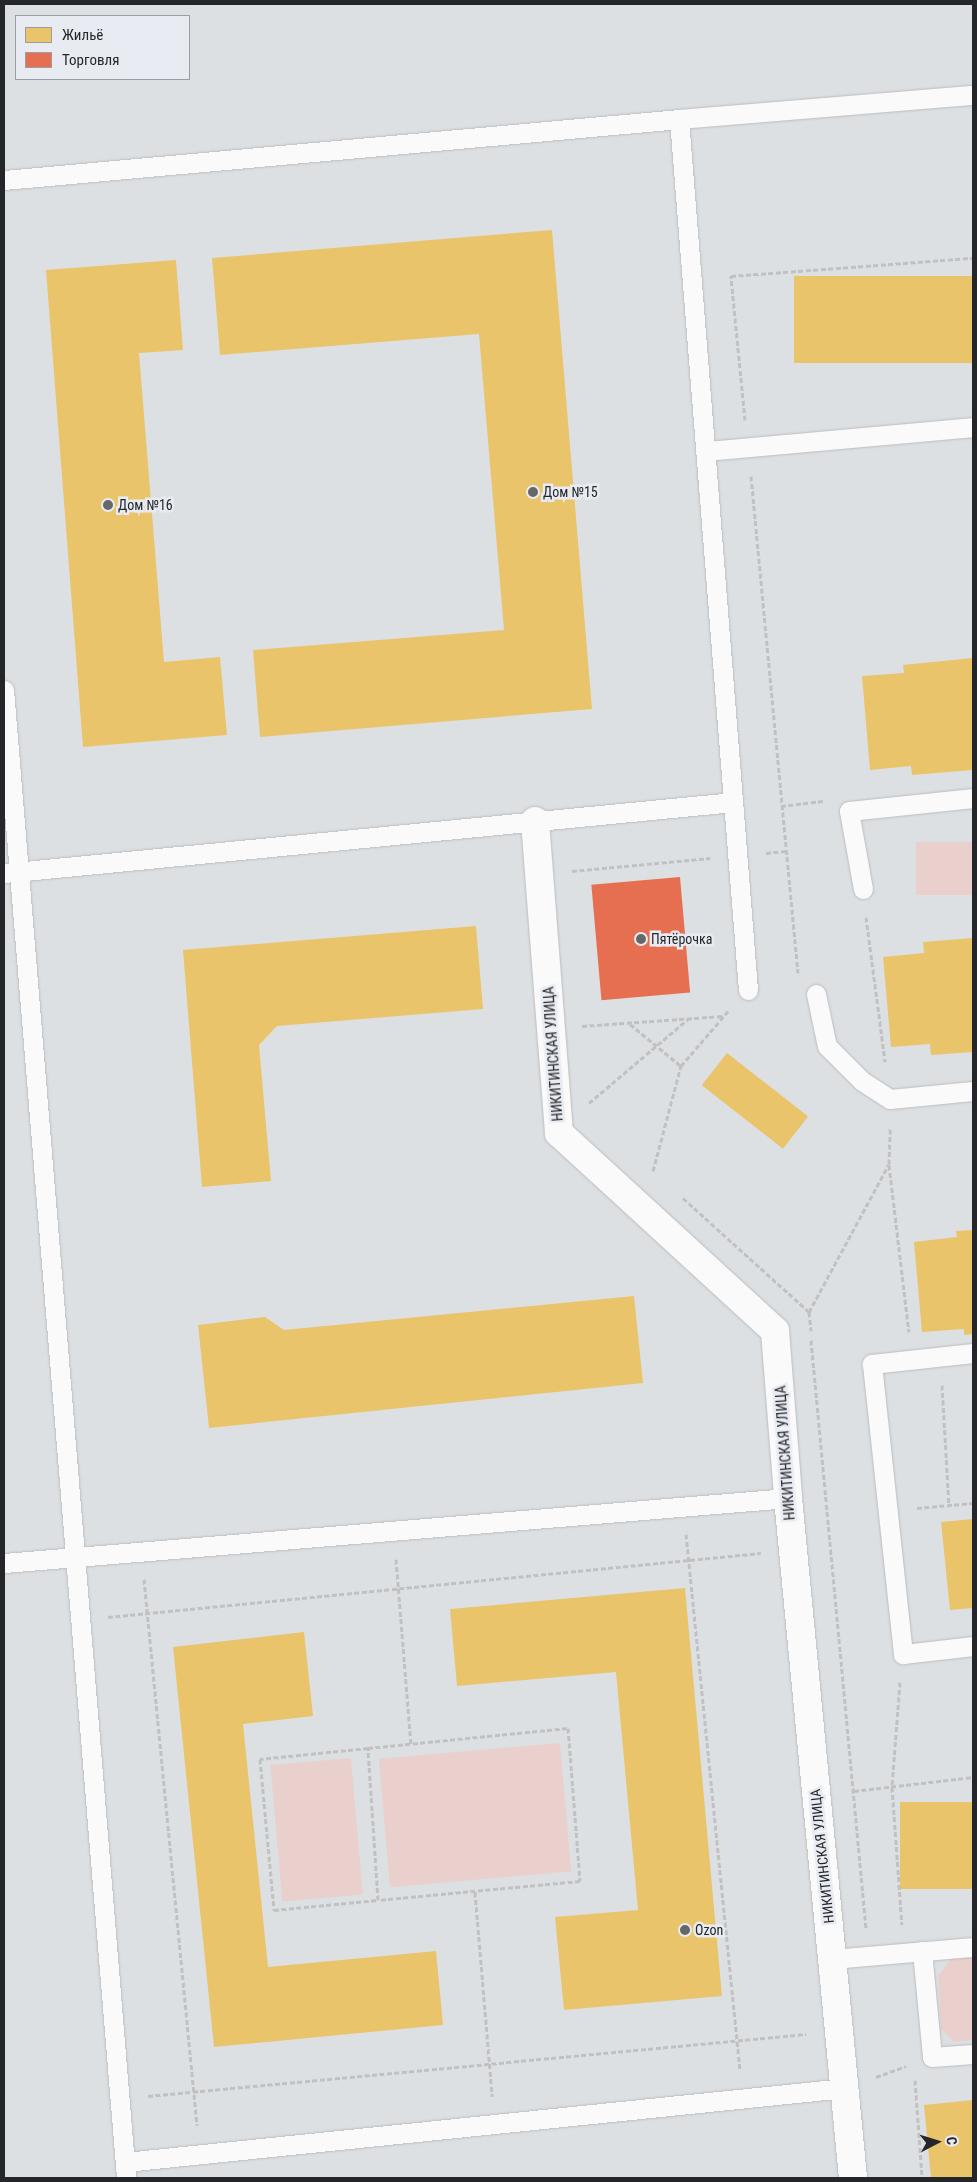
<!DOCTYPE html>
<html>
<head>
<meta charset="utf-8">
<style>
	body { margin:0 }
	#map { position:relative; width:977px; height:2182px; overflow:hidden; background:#dde0e3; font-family:"Roboto Condensed",sans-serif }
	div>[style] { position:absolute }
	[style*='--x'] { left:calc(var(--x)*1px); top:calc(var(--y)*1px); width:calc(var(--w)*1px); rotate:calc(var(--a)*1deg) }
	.green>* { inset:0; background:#e9d0cc; transform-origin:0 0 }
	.homes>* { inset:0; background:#e9c46a; transform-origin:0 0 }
	.shops>* { inset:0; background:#e76f51; transform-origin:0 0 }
	.path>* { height:3px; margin-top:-1.5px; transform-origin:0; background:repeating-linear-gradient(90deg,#c1c1c2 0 5px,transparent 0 7.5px) }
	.roads { filter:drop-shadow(0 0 1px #babcbe) drop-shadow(0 0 1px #babcbe) }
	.service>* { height:19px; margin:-9.5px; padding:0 9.5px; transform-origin:9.5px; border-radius:9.5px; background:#fafafb }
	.minor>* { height:28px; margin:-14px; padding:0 14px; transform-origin:14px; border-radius:14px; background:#fafafb }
	.dots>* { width:14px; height:14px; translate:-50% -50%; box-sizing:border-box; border:2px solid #e8ecf2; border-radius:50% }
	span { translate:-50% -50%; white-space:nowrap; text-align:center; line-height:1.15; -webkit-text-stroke:5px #e8ecf2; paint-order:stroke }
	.poi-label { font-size:14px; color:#252629 }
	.left { translate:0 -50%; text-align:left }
	.street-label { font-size:14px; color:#252629 }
	.frame { position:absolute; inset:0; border:5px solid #252629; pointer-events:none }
	.legend { position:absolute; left:15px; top:15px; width:175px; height:65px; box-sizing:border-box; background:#e8ecf2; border:1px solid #9a9da2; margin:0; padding:6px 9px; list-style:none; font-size:15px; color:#252629 }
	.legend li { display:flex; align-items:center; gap:10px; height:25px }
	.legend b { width:25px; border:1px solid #9a9da2 }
	.north { position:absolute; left:912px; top:2117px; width:50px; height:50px; -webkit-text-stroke:4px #e8ecf2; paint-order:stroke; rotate:85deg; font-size:14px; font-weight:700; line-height:20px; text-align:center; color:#252629 }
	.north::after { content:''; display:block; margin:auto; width:18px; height:22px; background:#252629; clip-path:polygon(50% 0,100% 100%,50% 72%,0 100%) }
</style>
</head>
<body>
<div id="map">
	<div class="green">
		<div style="left:973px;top:842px;width:53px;height:57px;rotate:90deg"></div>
		<div style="left:560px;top:1743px;width:129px;height:182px;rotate:85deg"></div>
		<div style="left:351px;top:1758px;width:137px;height:81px;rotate:85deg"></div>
		<div style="clip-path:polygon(973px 1957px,973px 2040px,954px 2042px,941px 2029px,938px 1976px,951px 1959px)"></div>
	</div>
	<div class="homes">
		<div style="clip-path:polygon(552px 230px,592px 709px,260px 737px,253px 650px,504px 630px,479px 334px,220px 355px,212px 258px)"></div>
		<div style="clip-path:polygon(176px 260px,183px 350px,139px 353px,164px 662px,220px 657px,227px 735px,83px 747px,46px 270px)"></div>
		<div style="left:973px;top:276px;width:87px;height:179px;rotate:90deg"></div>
		<div style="clip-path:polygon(973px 658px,973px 770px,912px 775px,911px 766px,870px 770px,862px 676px,904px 673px,903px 665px)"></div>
		<div style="clip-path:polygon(476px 926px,483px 1009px,277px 1026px,259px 1045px,271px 1181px,202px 1187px,183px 950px)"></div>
		<div style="clip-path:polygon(973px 938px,973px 1052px,931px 1055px,930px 1044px,891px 1047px,883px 957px,924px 953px,923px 942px)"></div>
		<div style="left:727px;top:1053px;width:103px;height:41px;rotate:38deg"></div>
		<div style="clip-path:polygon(973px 1230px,973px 1334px,964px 1335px,964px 1329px,922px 1332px,914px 1242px,957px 1237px,956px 1231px)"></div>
		<div style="clip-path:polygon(634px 1296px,643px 1383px,209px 1428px,198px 1325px,265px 1317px,284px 1330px)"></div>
		<div style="clip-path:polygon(973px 1519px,973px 1608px,950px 1610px,941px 1522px)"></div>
		<div style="clip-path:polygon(685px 1588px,722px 1996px,564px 2010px,555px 1917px,638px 1910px,616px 1672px,457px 1686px,450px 1609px)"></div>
		<div style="clip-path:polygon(304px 1632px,313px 1716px,243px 1724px,268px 1967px,436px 1951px,443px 2025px,214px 2047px,173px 1647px)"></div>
		<div style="left:973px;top:1802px;width:87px;height:73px;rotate:90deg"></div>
		<div style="clip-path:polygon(973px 2100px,973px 2178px,931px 2178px,924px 2105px)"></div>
	</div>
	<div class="shops">
		<div style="left:680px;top:877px;width:116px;height:89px;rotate:85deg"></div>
	</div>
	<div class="path">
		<div style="--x:745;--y:420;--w:145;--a:-95.6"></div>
		<div style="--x:731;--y:276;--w:243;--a:-4.3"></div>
		<div style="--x:751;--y:476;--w:499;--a:84.6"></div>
		<div style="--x:781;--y:806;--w:42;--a:-6.8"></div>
		<div style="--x:766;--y:853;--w:20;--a:-6"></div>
		<div style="--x:572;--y:871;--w:139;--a:-5.4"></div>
		<div style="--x:866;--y:917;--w:146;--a:82.5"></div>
		<div style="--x:630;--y:1024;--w:66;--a:39.5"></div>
		<div style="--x:582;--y:1026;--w:141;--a:-4.1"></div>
		<div style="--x:589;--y:1103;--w:130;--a:-40.3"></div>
		<div style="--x:889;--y:1165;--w:168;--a:83.2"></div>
		<div style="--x:653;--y:1171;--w:109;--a:-75.1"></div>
		<div style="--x:681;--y:1066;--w:74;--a:-49.4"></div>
		<div style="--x:683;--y:1198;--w:170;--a:42.1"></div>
		<div style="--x:809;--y:1312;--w:19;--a:84"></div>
		<div style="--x:809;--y:1312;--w:168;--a:-61.6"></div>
		<div style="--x:889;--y:1164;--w:37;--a:-88"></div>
		<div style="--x:811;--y:1340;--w:591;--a:84.66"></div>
		<div style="--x:942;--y:1385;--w:120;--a:86.7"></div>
		<div style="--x:917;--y:1508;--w:56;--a:-5.1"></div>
		<div style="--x:686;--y:1534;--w:539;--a:84.25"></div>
		<div style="--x:396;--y:1559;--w:186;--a:85.4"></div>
		<div style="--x:144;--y:1579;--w:549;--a:84.46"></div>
		<div style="--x:108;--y:1617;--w:656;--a:-5.6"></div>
		<div style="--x:900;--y:1682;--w:105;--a:94.4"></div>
		<div style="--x:892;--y:1787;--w:138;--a:85.9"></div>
		<div style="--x:568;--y:1728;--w:153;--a:85.5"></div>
		<div style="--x:580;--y:1881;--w:203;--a:174.6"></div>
		<div style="--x:378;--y:1900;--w:152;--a:-93.8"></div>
		<div style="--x:368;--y:1748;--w:201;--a:-5.7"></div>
		<div style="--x:368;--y:1748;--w:109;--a:174.2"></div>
		<div style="--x:260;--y:1759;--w:152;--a:84.7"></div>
		<div style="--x:274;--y:1910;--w:104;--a:-5.5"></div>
		<div style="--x:854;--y:1791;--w:120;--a:-6.7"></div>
		<div style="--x:475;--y:1892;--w:205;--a:85.2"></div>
		<div style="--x:876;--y:2077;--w:32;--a:-20"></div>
		<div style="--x:915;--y:2080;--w:98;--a:85.9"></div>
		<div style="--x:148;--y:2096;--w:661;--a:-5.38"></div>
	</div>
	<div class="roads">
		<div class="service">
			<div style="--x:4;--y:180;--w:678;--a:-5.16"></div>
			<div style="--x:706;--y:451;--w:268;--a:-5.1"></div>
			<div style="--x:4;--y:690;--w:1493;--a:85.31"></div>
			<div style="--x:4;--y:873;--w:732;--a:-5.56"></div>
			<div style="--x:863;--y:889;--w:79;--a:-100.2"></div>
			<div style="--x:849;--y:811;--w:125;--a:-6"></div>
			<div style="--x:748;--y:990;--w:874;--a:-94.53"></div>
			<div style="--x:679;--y:119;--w:295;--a:-4.7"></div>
			<div style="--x:816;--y:994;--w:53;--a:78.1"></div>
			<div style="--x:827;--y:1046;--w:49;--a:45"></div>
			<div style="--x:862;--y:1081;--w:33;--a:33"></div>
			<div style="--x:890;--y:1099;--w:83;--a:-5.5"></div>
			<div style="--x:973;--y:1353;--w:102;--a:173.8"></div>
			<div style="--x:872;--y:1364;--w:292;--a:83.9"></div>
			<div style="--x:903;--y:1654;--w:70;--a:-6.5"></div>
			<div style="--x:4;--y:1563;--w:787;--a:-4.74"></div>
			<div style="--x:922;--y:1951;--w:106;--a:84.6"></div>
			<div style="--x:932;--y:2057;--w:41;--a:-4.2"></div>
			<div style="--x:832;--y:1959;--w:142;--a:-4.9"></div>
			<div style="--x:125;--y:2162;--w:724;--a:-5.87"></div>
		</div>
		<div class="minor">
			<div style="--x:535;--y:821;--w:313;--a:85.6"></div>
			<div style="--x:559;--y:1133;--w:293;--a:42.5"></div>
			<div style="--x:775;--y:1331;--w:168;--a:85.5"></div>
			<div style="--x:788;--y:1498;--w:683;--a:84.54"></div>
		</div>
	</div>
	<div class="dots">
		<div style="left:533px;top:492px;background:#65676a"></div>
		<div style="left:108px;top:505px;background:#65676a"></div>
		<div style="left:641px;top:939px;background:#65676a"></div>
		<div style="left:685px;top:1930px;background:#65676a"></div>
	</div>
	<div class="poi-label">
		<span class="left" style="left:543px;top:492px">Дом №15</span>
		<span class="left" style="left:118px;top:505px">Дом №16</span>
		<span class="left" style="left:651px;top:939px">Пятёрочка</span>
		<span class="left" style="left:695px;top:1930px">Ozon</span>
	</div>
	<div class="street-label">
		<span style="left:553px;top:1054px;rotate:-94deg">НИКИТИНСКАЯ УЛИЦА</span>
		<span style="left:785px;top:1453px;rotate:-94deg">НИКИТИНСКАЯ УЛИЦА</span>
		<span style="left:822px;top:1856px;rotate:-96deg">НИКИТИНСКАЯ УЛИЦА</span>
	</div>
	<div class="frame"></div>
	<ul class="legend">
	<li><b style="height:14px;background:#e9c46a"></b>Жильё</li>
	<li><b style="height:14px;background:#e76f51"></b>Торговля</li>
	</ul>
	<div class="north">С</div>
</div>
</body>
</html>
